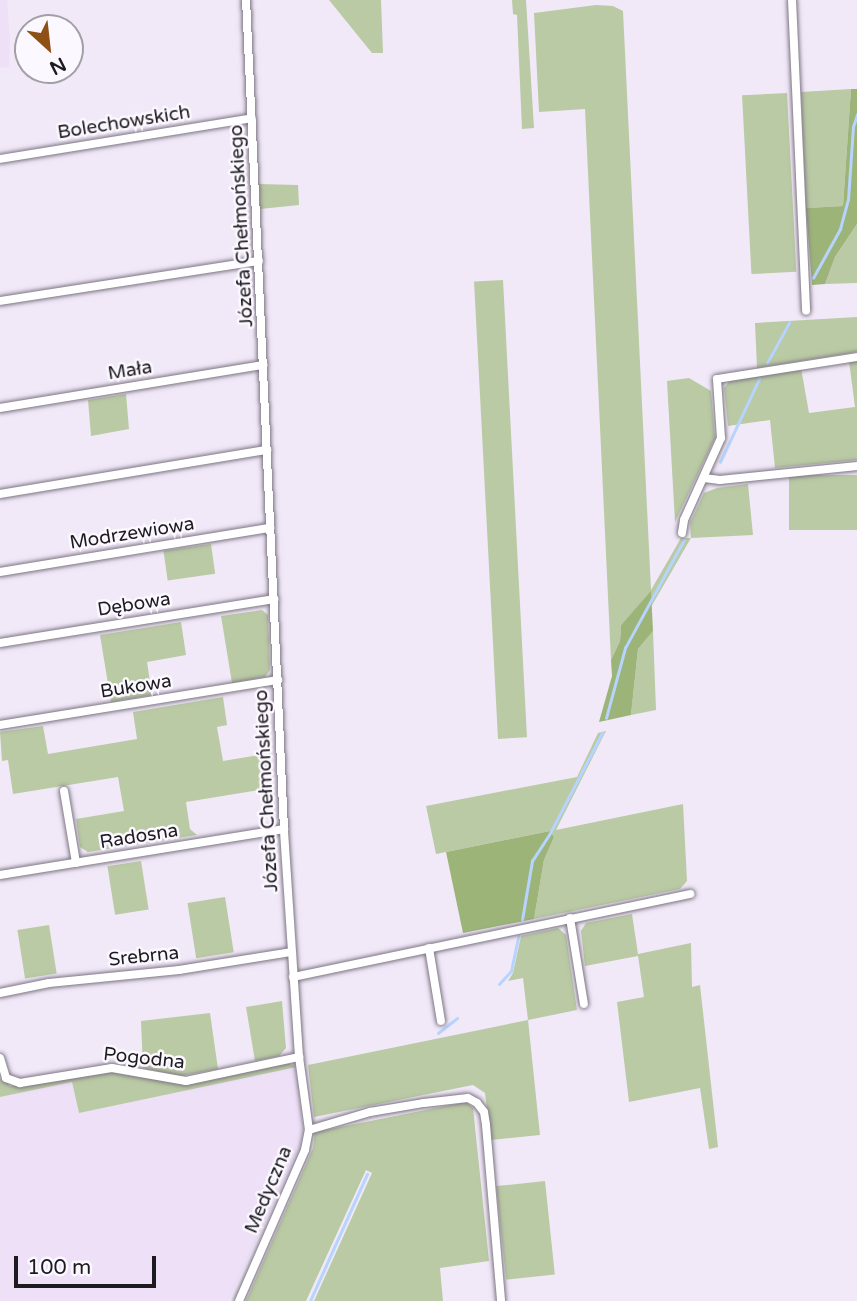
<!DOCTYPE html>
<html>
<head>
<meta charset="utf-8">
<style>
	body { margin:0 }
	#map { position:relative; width:857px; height:1301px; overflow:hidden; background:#f1e9f8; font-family:"Varela Round",sans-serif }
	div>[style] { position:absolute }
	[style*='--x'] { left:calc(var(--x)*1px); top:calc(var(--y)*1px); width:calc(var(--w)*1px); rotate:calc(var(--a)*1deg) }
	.built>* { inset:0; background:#ede0f7 }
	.green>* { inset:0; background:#bacaa4; transform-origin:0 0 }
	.forest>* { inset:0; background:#9db479 }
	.stream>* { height:2.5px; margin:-1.25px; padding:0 1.25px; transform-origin:1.25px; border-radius:1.25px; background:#b6d4fe }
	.roads { filter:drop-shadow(0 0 2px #7d7583) drop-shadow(0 0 2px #7d7583) }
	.street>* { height:8px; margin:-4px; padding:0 4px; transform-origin:4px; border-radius:4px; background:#fff }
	span { translate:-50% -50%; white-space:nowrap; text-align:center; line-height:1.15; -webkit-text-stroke:5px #fcf8ff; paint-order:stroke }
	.street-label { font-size:19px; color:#1d1a20 }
	.north { position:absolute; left:14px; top:14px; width:70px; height:70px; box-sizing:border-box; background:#fcf8ff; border:2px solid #a39fa6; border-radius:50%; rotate:153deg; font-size:19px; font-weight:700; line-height:28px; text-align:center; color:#1d1a20 }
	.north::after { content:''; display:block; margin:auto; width:24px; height:32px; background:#8f5016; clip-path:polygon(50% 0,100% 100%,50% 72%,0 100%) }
	.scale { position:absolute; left:14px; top:1256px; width:142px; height:32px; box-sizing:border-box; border:4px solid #1d1a20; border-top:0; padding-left:9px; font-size:21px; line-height:24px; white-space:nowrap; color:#1d1a20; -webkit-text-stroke:5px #fcf8ff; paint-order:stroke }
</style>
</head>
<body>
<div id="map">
	<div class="built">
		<div style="clip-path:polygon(0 0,7px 0,10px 39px,9px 67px,0 68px)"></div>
		<div style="clip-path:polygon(297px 1067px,303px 1140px,228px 1301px,0 1301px,0 1097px,72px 1082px,79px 1113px)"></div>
	</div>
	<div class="green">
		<div style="clip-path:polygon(329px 0,381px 0,383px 53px,372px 53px)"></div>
		<div style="clip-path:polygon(512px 0,526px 0,534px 128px,522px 129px,517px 15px,513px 14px)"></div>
		<div style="clip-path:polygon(596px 5px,613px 6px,623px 11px,651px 590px,681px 538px,691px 538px,690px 523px,704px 493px,717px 488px,748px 484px,753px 535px,691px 538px,651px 607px,651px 592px,621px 625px,620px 641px,611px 660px,585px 109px,539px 112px,534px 13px)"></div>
		<div style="clip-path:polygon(851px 89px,843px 206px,806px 208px,801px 92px)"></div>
		<div style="left:787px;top:93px;width:179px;height:45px;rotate:87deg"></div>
		<div style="clip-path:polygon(259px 184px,298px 185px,299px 205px,260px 209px)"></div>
		<div style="clip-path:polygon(857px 224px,857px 283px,825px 284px,835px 257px)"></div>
		<div style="left:503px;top:280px;width:458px;height:29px;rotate:87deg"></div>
		<div style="clip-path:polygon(857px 317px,857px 352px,757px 368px,755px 323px)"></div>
		<div style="clip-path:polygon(857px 360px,857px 460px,775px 468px,770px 420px,728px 426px,724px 388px,732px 378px,801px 368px,809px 413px,855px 407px,849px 361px)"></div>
		<div style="clip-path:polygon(689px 378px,711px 391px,715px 438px,675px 522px,667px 381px)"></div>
		<div style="clip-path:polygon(126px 394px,129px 429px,91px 436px,88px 400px)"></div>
		<div style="left:857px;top:475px;width:55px;height:68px;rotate:90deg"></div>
		<div style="left:211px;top:544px;width:30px;height:48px;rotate:82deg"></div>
		<div style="clip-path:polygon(262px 610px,268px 615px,270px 670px,265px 677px,232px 683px,221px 616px)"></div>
		<div style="clip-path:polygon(181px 622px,186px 655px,147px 662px,152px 695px,111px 702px,100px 635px)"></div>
		<div style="clip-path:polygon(653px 631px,656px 710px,631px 715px,638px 649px)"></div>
		<div style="clip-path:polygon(223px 697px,227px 725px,217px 727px,223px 761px,271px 753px,271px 788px,186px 802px,190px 829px,197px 835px,88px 852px,80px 847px,76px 819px,124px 811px,118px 777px,13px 794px,8px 760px,2px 761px,0 732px,43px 726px,48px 754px,137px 739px,133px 712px)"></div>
		<div style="clip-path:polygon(606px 731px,556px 830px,683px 804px,687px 881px,680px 889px,534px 919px,544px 860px,554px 837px,550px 831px,436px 854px,426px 806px,577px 777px,598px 733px)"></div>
		<div style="left:141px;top:861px;width:49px;height:34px;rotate:81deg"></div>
		<div style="left:225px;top:897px;width:56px;height:38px;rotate:81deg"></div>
		<div style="clip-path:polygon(632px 914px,638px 954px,691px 943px,692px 987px,700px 985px,718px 1147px,709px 1149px,700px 1088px,629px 1102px,617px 1002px,644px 997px,638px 956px,585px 966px,581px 931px,586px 923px)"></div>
		<div style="left:49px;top:925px;width:49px;height:32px;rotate:81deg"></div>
		<div style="clip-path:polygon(558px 928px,566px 935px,577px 1010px,528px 1020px,540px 1135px,491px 1140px,485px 1093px,473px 1085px,314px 1117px,308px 1065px,528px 1020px,523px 978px,508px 981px,513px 973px,521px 936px)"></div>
		<div style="clip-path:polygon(282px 1001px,286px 1048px,279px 1056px,255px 1061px,246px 1007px)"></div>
		<div style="clip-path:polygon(210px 1013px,218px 1069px,180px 1076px,143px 1068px,141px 1021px)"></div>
		<div style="clip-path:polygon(288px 1063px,297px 1067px,79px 1113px,72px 1082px,0 1097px,0 1079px,4px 1079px,10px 1086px,17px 1086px,107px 1072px,185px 1083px)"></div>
		<div style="clip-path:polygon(466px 1102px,473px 1108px,489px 1261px,440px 1268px,443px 1301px,314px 1301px,372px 1173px,366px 1170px,306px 1301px,246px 1301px,313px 1148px,315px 1132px)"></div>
		<div style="left:545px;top:1181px;width:94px;height:49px;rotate:84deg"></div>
	</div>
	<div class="forest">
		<div style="clip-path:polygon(851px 89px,857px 89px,857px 224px,835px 257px,825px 284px,812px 285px,806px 208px,843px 206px)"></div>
		<div style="clip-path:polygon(651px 591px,653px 631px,638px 649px,631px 715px,599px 722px,612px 676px,611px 660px,620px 641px,621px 625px)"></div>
		<div style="clip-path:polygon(550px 831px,554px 837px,544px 860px,534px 919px,463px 933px,446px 852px)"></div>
	</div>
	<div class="stream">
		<div style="--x:813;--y:278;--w:56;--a:-61.1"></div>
		<div style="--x:840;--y:229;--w:30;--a:-75"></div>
		<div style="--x:848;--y:200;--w:73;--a:-86.1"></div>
		<div style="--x:853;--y:127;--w:13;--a:-72"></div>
		<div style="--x:767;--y:363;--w:46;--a:-61.2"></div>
		<div style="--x:720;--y:462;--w:92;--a:-64.8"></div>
		<div style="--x:606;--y:718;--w:73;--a:-74.8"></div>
		<div style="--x:625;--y:648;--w:123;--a:-61.4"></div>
		<div style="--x:522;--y:920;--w:60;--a:-80.4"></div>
		<div style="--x:532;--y:861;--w:31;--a:-57"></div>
		<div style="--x:549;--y:835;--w:115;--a:-62.5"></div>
		<div style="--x:499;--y:984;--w:18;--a:-47"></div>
		<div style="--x:511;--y:971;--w:35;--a:-78"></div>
		<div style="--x:438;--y:1033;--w:24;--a:-38"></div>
		<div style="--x:310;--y:1301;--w:139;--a:-65.8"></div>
	</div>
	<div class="roads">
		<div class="street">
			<div style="--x:792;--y:0;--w:311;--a:87.4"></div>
			<div style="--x:0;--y:159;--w:255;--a:-9.2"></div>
			<div style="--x:0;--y:301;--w:262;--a:-8.8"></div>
			<div style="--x:0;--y:408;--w:267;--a:-9.3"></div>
			<div style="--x:704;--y:478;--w:16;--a:7"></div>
			<div style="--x:720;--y:480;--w:138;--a:-5.8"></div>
			<div style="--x:0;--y:494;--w:271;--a:-9.4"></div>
			<div style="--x:682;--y:533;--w:13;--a:-81"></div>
			<div style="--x:684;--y:520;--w:90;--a:-65.7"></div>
			<div style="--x:721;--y:438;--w:59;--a:-93.9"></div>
			<div style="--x:717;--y:379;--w:142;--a:-8.9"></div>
			<div style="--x:0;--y:572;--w:274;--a:-9.3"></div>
			<div style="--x:0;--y:643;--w:278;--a:-9.1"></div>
			<div style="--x:0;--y:725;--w:282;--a:-9.2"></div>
			<div style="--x:64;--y:791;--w:73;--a:80.5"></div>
			<div style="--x:0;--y:875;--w:288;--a:-9.2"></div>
			<div style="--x:570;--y:918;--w:87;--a:80.8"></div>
			<div style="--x:429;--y:948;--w:74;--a:80.7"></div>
			<div style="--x:293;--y:977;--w:406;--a:-11.8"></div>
			<div style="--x:0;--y:993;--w:50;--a:-11.5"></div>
			<div style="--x:49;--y:983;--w:131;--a:-5.7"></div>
			<div style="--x:179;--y:970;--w:113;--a:-9.1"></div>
			<div style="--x:0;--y:1058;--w:21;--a:73"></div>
			<div style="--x:6;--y:1078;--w:15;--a:20"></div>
			<div style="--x:20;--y:1083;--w:93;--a:-9.3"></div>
			<div style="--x:112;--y:1068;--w:75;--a:10"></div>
			<div style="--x:186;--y:1081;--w:116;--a:-12"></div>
			<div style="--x:309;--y:1130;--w:64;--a:-16.4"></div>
			<div style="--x:370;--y:1112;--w:55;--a:-9.5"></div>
			<div style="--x:424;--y:1103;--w:44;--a:-6.5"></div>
			<div style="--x:468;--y:1098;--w:10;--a:29"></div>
			<div style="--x:477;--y:1103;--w:11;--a:52"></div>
			<div style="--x:484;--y:1112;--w:13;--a:81"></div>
			<div style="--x:486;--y:1125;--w:177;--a:85.1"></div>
			<div style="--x:239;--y:1301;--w:165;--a:-66.4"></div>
			<div style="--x:305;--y:1150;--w:20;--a:-79"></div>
			<div style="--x:309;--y:1130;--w:74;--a:-97.8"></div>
			<div style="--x:299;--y:1057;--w:228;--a:-93.8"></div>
			<div style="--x:284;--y:829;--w:830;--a:-92.62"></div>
		</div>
	</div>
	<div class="street-label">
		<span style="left:124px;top:123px;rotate:-9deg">Bolechowskich</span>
		<span style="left:242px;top:226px;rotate:-93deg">Józefa Chełmońskiego</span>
		<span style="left:130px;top:371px;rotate:-9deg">Mała</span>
		<span style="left:132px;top:534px;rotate:-9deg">Modrzewiowa</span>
		<span style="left:134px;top:605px;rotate:-9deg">Dębowa</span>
		<span style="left:136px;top:687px;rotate:-9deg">Bukowa</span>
		<span style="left:267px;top:791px;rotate:-93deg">Józefa Chełmońskiego</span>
		<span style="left:139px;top:837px;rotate:-9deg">Radosna</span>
		<span style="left:144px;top:957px;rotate:-6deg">Srebrna</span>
		<span style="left:144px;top:1059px;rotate:6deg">Pogodna</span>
		<span style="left:269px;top:1190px;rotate:-67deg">Medyczna</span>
	</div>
	<div class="north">N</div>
	<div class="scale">100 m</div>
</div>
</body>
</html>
